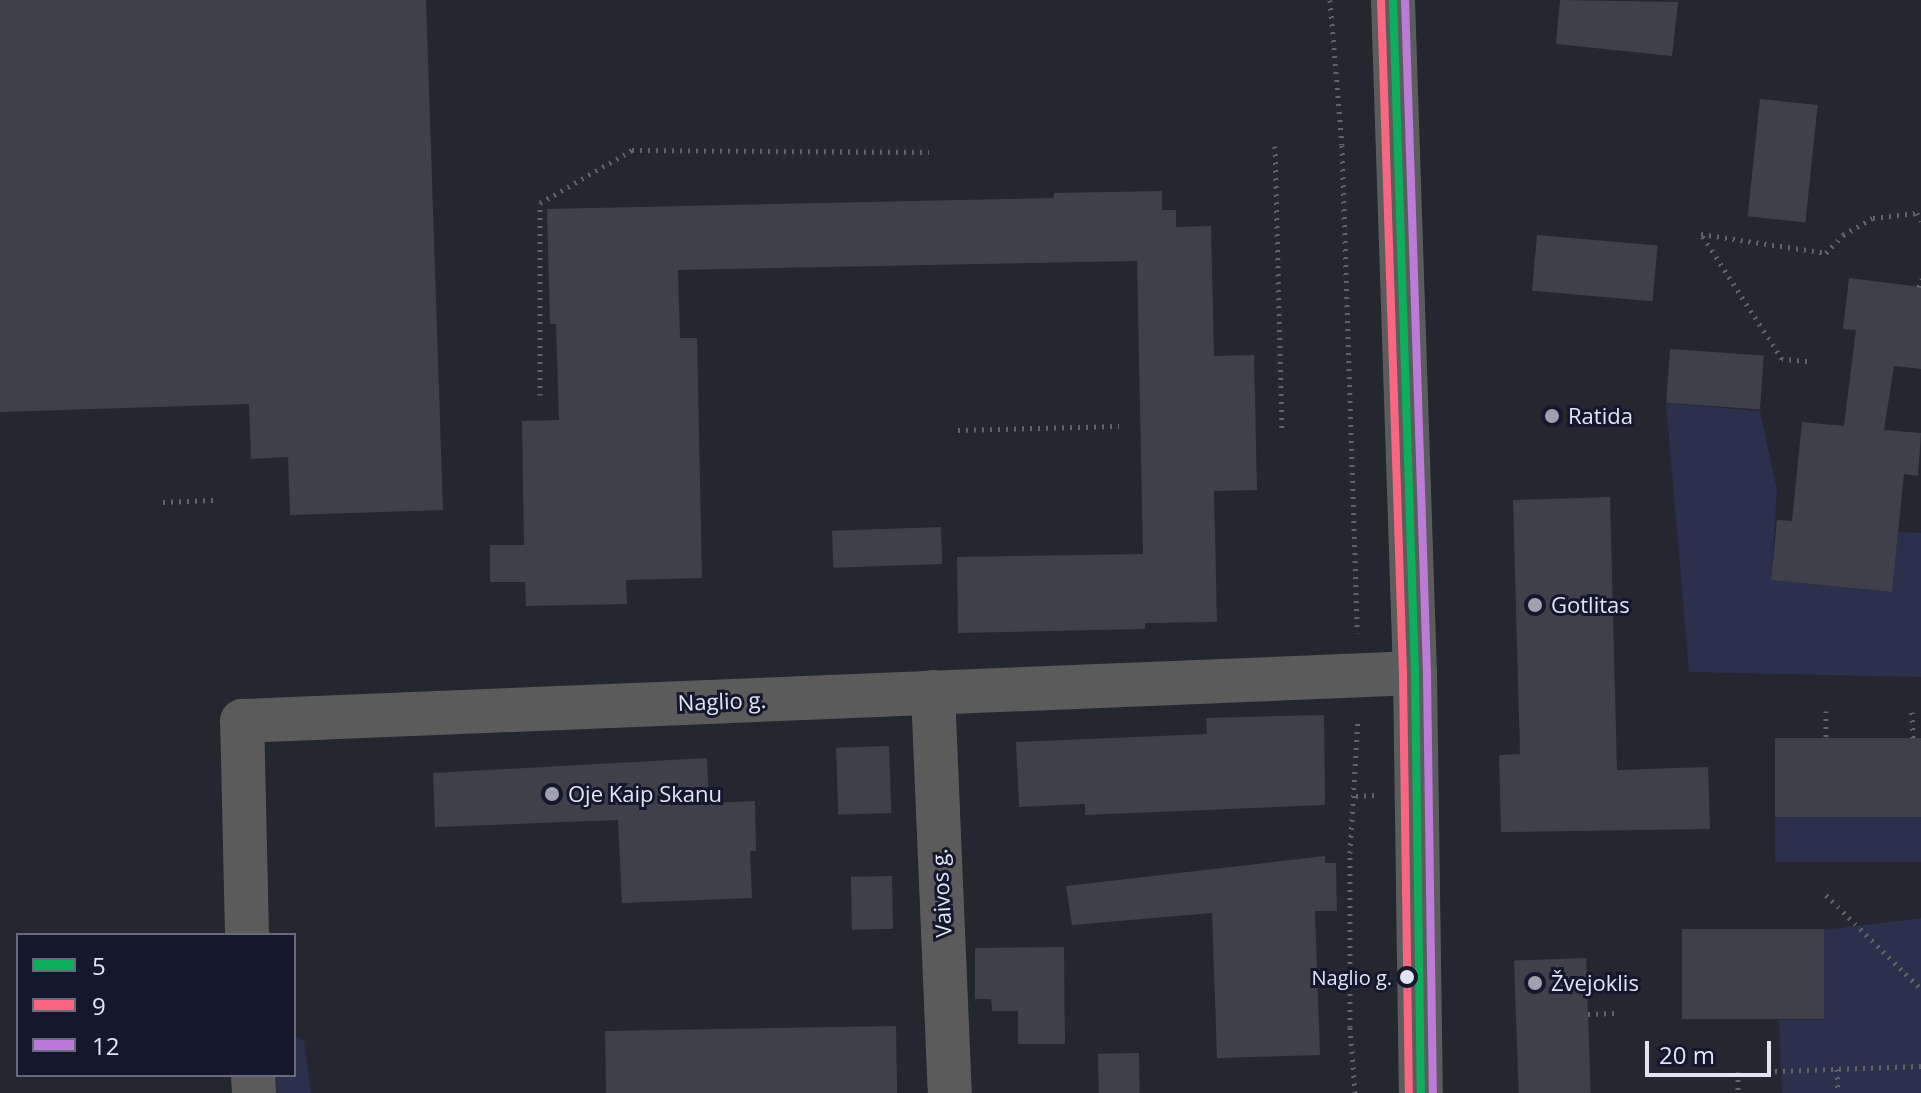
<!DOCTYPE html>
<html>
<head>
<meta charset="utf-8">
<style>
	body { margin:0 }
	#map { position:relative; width:1921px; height:1093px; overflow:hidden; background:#242630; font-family:"Open Sans",sans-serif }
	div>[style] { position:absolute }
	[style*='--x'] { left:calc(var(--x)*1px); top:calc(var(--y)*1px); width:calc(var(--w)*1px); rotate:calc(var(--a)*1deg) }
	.green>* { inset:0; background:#2b304d; transform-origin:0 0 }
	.building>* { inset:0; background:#3f414a; transform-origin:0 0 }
	.path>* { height:5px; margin-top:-2.5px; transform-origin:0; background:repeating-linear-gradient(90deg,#626365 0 2px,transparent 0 8px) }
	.minor>* { height:44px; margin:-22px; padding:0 22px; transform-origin:22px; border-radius:22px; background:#5a5b5a }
	.major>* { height:44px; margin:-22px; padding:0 22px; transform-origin:22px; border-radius:22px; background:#5b5d5d }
	.bus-1>* { height:8px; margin:-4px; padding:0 4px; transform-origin:4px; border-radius:4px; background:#0daf5c }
	.bus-2>* { height:8px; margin:-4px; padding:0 4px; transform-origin:4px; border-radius:4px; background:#fa6682 }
	.bus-3>* { height:8px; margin:-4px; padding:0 4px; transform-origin:4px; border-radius:4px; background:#bd7bd9 }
	.dots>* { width:22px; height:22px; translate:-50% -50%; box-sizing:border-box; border:4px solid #15182c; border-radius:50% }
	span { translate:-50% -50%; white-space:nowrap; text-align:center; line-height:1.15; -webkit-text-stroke:6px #15182c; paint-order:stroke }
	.bus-label { font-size:20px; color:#e1e4f2 }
	.right { translate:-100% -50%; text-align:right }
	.poi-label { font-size:22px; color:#e1e4f2 }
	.left { translate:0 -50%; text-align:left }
	.street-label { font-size:22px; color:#e1e4f2 }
	.legend { position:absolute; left:16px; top:933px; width:280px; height:144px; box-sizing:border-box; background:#15182c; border:2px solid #676a7b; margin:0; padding:10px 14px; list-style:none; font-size:24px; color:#e1e4f2 }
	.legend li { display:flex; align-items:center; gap:16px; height:40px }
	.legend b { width:40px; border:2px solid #676a7b }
	.scale { position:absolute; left:1645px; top:1041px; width:126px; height:36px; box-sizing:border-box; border:4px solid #e1e4f2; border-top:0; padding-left:10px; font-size:24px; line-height:28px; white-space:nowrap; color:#e1e4f2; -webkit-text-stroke:6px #15182c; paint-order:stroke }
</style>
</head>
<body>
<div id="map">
	<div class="green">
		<div style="clip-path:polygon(1666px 403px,1760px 411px,1777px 490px,1771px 580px,1892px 592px,1898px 532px,1921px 533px,1921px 677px,1689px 672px)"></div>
		<div style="left:1775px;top:817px;width:146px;height:45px"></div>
		<div style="clip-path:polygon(1921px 918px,1921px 1093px,1782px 1093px,1779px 1020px,1823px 1020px,1824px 930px)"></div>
		<div style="clip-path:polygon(294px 1035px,304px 1041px,311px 1093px,276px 1093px,275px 1075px,294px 1075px)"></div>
	</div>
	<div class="building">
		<div style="clip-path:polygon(0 0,426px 0,443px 510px,290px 515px,288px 457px,251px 459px,249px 404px,0 412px)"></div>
		<div style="clip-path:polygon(1560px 0,1678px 2px,1672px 56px,1556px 44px)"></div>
		<div style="left:1760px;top:99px;width:58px;height:118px;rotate:6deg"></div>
		<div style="clip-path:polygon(1162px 191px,1162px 210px,1176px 210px,1176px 227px,1211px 226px,1214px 356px,1254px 355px,1257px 490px,1214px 491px,1217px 622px,1145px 623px,1145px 629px,958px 633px,957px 557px,1143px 554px,1137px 261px,678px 270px,680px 338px,697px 338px,702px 578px,626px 580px,627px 604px,526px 606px,525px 582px,490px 582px,490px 545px,524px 545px,522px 421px,559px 420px,556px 324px,550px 324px,547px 209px,1054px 198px,1054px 193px)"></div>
		<div style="left:1537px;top:235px;width:121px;height:56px;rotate:5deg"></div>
		<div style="clip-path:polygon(1849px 278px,1921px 287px,1921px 369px,1894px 366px,1884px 430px,1921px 433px,1918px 476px,1904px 474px,1892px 592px,1771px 580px,1777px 520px,1792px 521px,1802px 422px,1844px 426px,1856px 330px,1843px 329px)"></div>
		<div style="left:1670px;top:349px;width:94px;height:54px;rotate:4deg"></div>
		<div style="clip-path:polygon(1610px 497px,1617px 770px,1708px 767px,1710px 829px,1501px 832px,1499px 755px,1520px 754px,1513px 500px)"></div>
		<div style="left:941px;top:527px;width:37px;height:109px;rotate:88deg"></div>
		<div style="clip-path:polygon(1324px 715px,1325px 805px,1085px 815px,1085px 804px,1019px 807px,1016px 742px,1207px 734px,1206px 718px)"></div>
		<div style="left:1921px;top:738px;width:79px;height:146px;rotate:90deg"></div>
		<div style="left:889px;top:746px;width:67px;height:53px;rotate:88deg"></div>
		<div style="clip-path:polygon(707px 758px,709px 803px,755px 801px,756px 851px,750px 851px,752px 898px,622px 903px,618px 820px,435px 827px,433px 773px)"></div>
		<div style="clip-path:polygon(1325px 856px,1325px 863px,1336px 863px,1337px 911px,1315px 911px,1320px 1055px,1217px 1058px,1212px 913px,1072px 925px,1066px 886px)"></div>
		<div style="left:892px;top:876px;width:53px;height:41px;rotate:89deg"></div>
		<div style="left:1682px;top:929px;width:142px;height:90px"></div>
		<div style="clip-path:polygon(1064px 947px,1065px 1044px,1018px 1044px,1018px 1011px,992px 1011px,991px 999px,975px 999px,975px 948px)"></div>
		<div style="left:1586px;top:958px;width:135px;height:72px;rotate:88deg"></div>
		<div style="left:896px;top:1026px;width:67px;height:291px;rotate:89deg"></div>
		<div style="left:1139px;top:1053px;width:40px;height:41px;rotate:89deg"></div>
	</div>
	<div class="path">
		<div style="--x:1330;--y:0;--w:145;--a:85.3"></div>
		<div style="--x:1342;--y:145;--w:488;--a:88.2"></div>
		<div style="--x:1275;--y:146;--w:287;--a:88.6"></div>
		<div style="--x:1919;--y:287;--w:9;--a:-77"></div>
		<div style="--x:1807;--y:361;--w:25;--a:-175"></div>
		<div style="--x:1782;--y:359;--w:149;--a:-122.9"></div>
		<div style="--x:1701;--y:234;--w:126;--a:8.6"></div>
		<div style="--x:1826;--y:253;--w:25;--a:-47"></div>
		<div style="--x:1843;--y:235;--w:34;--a:-30"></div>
		<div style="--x:1873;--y:218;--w:44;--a:-6.5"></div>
		<div style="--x:1917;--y:213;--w:9;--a:63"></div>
		<div style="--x:540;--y:395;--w:192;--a:-90"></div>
		<div style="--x:540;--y:203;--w:106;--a:-29.9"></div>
		<div style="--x:632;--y:150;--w:297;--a:0.4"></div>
		<div style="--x:958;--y:430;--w:161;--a:-1.4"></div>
		<div style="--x:163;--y:502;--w:50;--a:-2.3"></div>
		<div style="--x:1826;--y:711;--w:28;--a:90"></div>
		<div style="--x:1912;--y:712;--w:26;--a:88"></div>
		<div style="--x:1356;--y:796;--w:20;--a:-3"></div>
		<div style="--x:1826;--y:895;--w:134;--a:44.7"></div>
		<div style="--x:1588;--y:1014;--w:27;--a:-2"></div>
		<div style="--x:1837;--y:1069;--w:24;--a:88"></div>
		<div style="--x:1775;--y:1071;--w:146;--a:-2"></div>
		<div style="--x:1738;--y:1072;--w:21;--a:90"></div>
		<div style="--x:1355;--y:1093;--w:66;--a:-94.3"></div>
		<div style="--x:1350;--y:1027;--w:174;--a:-90"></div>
		<div style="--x:1350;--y:853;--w:134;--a:-86.6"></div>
	</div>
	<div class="minor">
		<div style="--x:933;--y:692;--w:401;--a:87.6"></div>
		<div style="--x:247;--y:935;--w:214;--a:-91.3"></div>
		<div style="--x:242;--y:721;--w:1174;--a:-2.34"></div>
		<div style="--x:253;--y:1075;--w:18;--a:87"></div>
	</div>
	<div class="major">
		<div style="--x:1393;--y:0;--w:673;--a:88.13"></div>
		<div style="--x:1415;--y:673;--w:420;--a:89.2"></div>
	</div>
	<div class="bus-1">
		<div style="--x:1393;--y:0;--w:673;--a:88.13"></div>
		<div style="--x:1415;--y:673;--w:420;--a:89.2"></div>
	</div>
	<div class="bus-2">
		<div style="--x:1381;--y:0;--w:673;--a:88.13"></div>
		<div style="--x:1403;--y:673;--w:420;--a:89.2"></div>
	</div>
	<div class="bus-3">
		<div style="--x:1405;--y:0;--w:673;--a:88.13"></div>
		<div style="--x:1427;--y:673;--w:420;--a:89.2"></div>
	</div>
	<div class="dots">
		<div style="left:1552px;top:416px;background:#9fa2ae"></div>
		<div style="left:1535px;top:605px;background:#9fa2ae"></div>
		<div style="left:552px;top:794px;background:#9fa2ae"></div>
		<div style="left:1407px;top:977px;background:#e1e4f2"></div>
		<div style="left:1535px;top:983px;background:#9fa2ae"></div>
	</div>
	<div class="bus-label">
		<span class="right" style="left:1392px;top:977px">Naglio g.</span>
	</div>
	<div class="poi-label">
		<span class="left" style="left:1568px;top:416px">Ratida</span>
		<span class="left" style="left:1551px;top:605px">Gotlitas</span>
		<span class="left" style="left:568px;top:794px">Oje Kaip Skanu</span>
		<span class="left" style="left:1551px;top:983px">Žvejoklis</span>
	</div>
	<div class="street-label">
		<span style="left:722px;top:701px;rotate:-2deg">Naglio g.</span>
		<span style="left:941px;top:893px;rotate:-93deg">Vaivos g.</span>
	</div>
	<ul class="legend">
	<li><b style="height:10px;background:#0daf5c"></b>5</li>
	<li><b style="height:10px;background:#fa6682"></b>9</li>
	<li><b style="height:10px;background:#bd7bd9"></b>12</li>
	</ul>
	<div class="scale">20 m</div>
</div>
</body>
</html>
